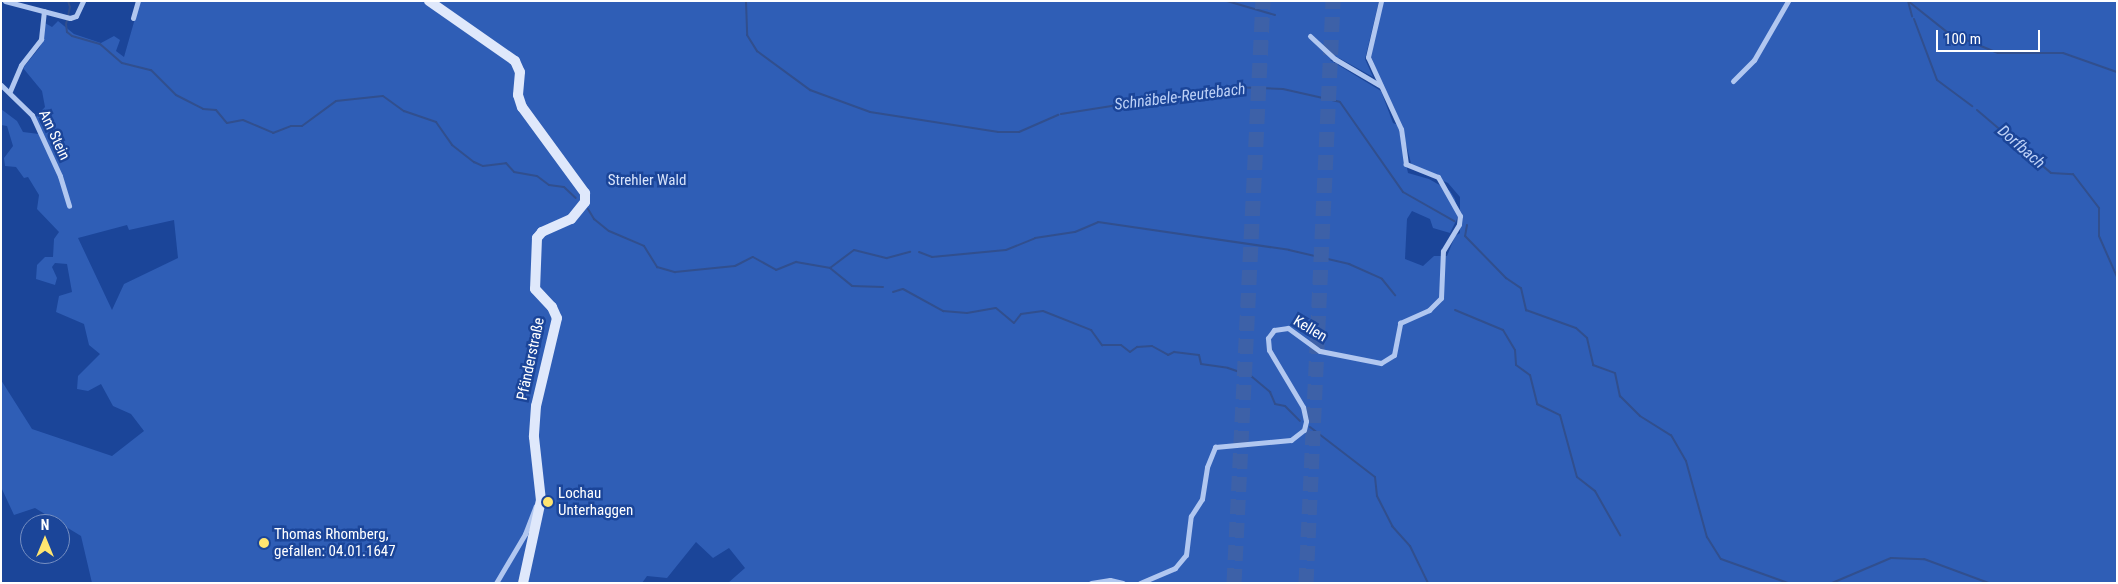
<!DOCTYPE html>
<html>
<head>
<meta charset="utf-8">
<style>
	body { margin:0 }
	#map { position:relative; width:2118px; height:584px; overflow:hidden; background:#1b4599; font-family:"Roboto Condensed",sans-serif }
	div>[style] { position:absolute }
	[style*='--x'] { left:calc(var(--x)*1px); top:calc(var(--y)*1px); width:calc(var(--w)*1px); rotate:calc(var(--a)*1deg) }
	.green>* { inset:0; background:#2f5eb6 }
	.stream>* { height:2px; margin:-1px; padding:0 1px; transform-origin:1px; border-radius:1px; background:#314f8e }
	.highway-tunnel>* { height:15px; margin-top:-7.5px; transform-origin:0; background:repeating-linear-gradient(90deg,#3d61a8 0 15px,transparent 0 23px) }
	.street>* { height:5px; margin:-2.5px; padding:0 2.5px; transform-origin:2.5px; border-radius:2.5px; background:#b1c7f0 }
	.secondary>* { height:10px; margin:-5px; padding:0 5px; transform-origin:5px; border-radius:5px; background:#dfe8fb }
	.dots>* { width:14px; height:14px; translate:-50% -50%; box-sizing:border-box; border:2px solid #1b4599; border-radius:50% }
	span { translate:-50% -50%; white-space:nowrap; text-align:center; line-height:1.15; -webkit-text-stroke:5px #1b4599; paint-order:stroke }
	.street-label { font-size:15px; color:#fff }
	.park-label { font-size:15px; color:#d8e4fb }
	.poi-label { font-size:15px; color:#fff }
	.left { translate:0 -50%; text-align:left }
	.water-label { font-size:16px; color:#bdd1f7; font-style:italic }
	.frame { position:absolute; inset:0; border:2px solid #fff; pointer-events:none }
	.north { position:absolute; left:20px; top:514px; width:50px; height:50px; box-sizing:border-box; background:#1b4599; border:1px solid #768fc2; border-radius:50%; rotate:0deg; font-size:14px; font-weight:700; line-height:20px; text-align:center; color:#fff }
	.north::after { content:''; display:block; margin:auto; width:18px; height:22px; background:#ffe570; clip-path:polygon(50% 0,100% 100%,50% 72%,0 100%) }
	.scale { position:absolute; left:1936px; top:30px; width:104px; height:22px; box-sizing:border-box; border:2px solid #fff; border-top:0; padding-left:6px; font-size:15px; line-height:18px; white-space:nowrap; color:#fff; -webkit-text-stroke:4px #1b4599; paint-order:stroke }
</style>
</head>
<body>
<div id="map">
	<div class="green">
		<div style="clip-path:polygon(evenodd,140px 1px,1379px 1px,1365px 59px,1373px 77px,1339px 58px,1330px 60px,1381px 91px,1393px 123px,1398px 125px,1408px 173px,1429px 179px,1450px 191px,1455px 199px,1458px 217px,1450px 233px,1433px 228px,1430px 219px,1412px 211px,1407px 219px,1405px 259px,1423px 266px,1434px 256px,1447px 256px,1455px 236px,1460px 233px,1460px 197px,1448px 183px,1412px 167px,1400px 121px,1391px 109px,1371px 56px,1383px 1px,2117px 1px,2117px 583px,728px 583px,745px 568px,729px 548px,713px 558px,696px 542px,667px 578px,647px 576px,642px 583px,92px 583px,81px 536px,35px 508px,14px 515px,1px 487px,1px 380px,32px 429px,112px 456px,144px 431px,131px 414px,113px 406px,101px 384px,88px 391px,77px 389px,78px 376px,100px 354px,89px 345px,84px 324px,56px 312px,59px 296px,72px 292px,67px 264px,55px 263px,52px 267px,57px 278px,55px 285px,36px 279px,37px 265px,45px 257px,53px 257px,54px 239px,59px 232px,37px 209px,39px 195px,28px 177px,24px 178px,16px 167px,5px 166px,4px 158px,13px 146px,7px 126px,1px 125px,1px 109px,17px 121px,23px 132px,39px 134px,36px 117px,45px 107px,42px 91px,23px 68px,40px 47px,45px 23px,52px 27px,58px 21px,74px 34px,101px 43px,114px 36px,120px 40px,116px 51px,124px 57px,140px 1px,174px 220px,178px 258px,124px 284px,112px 310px,78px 238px,127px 225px,129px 230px,174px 220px)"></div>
	</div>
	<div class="stream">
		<div style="--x:68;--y:1;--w:6;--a:72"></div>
		<div style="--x:70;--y:7;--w:17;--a:103"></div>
		<div style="--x:66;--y:24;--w:8;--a:83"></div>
		<div style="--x:67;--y:32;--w:6;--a:39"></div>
		<div style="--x:72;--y:36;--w:29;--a:16"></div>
		<div style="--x:100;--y:44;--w:29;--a:41"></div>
		<div style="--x:122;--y:63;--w:30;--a:14"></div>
		<div style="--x:151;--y:70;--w:35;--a:45"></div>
		<div style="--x:176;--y:95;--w:30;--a:27"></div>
		<div style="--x:203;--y:109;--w:13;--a:4"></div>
		<div style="--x:216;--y:110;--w:17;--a:50"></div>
		<div style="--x:227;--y:123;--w:16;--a:-11"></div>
		<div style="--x:243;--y:120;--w:33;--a:23"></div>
		<div style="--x:273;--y:133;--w:19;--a:-21"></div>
		<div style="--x:291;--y:126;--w:11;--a:0"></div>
		<div style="--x:302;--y:126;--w:42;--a:-36.3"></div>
		<div style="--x:336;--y:101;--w:47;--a:-6.1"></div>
		<div style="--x:383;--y:96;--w:26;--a:36"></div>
		<div style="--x:404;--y:111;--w:34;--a:19"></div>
		<div style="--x:436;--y:122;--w:28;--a:55"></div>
		<div style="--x:452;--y:145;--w:28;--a:38"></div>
		<div style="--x:474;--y:162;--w:10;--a:24"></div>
		<div style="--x:483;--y:166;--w:23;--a:-7"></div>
		<div style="--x:506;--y:163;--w:12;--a:48"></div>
		<div style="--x:514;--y:172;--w:23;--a:10"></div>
		<div style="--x:537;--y:176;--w:15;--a:37"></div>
		<div style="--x:549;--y:185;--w:15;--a:8"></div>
		<div style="--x:564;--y:187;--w:16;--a:43"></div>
		<div style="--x:746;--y:1;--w:34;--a:88"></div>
		<div style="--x:747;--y:35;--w:19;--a:58"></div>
		<div style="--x:757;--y:51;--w:66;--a:36.3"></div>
		<div style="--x:810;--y:90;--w:64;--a:20.1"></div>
		<div style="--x:870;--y:112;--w:130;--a:8.9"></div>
		<div style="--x:998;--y:132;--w:21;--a:0"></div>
		<div style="--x:1019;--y:132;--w:43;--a:-23.6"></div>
		<div style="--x:1227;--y:1;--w:50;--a:16.3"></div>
		<div style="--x:1908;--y:1;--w:50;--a:38.5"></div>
		<div style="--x:1947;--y:32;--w:55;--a:22.4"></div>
		<div style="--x:1998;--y:53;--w:65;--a:0"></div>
		<div style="--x:2063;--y:53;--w:57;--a:19.4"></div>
		<div style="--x:1908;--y:1;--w:16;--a:75"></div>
		<div style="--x:1914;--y:19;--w:65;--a:69.3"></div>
		<div style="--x:1937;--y:80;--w:44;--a:36.6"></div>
		<div style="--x:1977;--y:110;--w:97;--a:40.4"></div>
		<div style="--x:2051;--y:173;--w:22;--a:3"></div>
		<div style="--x:2073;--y:174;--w:43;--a:52.6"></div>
		<div style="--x:2099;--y:208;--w:28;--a:90"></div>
		<div style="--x:2099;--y:236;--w:45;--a:66.3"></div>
		<div style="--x:1061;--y:114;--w:173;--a:-9"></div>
		<div style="--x:1232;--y:87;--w:51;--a:2.2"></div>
		<div style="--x:1283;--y:89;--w:58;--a:12.8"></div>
		<div style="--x:1340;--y:102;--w:110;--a:55"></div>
		<div style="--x:1403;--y:192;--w:59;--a:29.6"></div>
		<div style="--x:588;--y:209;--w:12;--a:59"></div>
		<div style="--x:594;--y:219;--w:19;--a:39"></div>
		<div style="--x:609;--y:231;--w:38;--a:23"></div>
		<div style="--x:644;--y:246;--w:25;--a:58"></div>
		<div style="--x:657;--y:267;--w:19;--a:16"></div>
		<div style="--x:675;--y:272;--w:60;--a:-5.7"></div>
		<div style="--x:735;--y:266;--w:20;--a:-27"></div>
		<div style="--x:753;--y:257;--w:26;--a:29"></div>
		<div style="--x:776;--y:270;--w:22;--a:-22"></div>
		<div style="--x:796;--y:262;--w:35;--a:10"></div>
		<div style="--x:830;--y:268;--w:28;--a:39"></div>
		<div style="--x:852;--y:286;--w:31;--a:2"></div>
		<div style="--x:1467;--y:225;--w:11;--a:100"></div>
		<div style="--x:1465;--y:236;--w:59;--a:45.7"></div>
		<div style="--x:1506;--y:278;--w:18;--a:34"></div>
		<div style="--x:1521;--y:288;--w:23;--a:77"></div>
		<div style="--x:1526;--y:310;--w:53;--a:19.8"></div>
		<div style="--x:1576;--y:328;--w:15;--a:42"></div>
		<div style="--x:1587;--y:338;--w:28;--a:77"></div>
		<div style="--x:1593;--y:365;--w:23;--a:20"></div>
		<div style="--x:1615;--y:373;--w:24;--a:78"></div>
		<div style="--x:1620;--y:396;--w:28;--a:45"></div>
		<div style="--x:1640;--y:416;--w:36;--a:32"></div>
		<div style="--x:1671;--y:435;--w:30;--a:60"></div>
		<div style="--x:1686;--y:461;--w:79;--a:74.6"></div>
		<div style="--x:1707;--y:537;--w:26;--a:58"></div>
		<div style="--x:1721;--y:559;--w:71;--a:19.7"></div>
		<div style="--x:919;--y:252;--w:14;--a:21"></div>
		<div style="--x:932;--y:257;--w:74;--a:-5.4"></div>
		<div style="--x:1006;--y:250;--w:31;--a:-22"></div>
		<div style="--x:1035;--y:238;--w:40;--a:-8.5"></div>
		<div style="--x:1075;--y:232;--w:25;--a:-23"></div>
		<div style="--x:1098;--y:222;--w:193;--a:8.3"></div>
		<div style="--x:1289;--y:250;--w:62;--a:13.1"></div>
		<div style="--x:1349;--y:264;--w:36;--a:24"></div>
		<div style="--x:1382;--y:279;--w:21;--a:51"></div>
		<div style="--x:830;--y:268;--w:30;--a:-37"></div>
		<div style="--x:854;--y:250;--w:34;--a:14"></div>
		<div style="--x:887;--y:258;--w:24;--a:-15"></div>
		<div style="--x:893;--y:292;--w:10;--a:-17"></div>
		<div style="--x:903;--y:289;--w:46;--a:28.8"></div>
		<div style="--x:943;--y:311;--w:24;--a:5"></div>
		<div style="--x:967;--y:313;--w:29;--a:-10"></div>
		<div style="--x:996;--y:308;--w:23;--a:40"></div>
		<div style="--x:1014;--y:323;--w:11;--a:-52"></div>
		<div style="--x:1021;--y:314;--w:22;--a:-8"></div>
		<div style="--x:1043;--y:311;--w:52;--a:21.6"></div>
		<div style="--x:1091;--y:330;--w:19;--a:54"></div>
		<div style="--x:1102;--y:345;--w:19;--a:0"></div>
		<div style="--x:1121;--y:345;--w:11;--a:38"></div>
		<div style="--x:1130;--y:352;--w:9;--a:-36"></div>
		<div style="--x:1137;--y:347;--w:15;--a:-4"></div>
		<div style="--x:1152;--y:346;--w:18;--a:29"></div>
		<div style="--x:1168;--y:355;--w:7;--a:-27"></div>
		<div style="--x:1174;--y:352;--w:25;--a:7"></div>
		<div style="--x:1199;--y:355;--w:9;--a:77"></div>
		<div style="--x:1201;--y:364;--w:27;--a:8"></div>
		<div style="--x:1228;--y:368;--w:24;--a:19"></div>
		<div style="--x:1251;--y:376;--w:25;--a:40"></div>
		<div style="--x:1270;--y:392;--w:13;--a:67"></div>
		<div style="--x:1275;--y:404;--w:10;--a:11"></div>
		<div style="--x:1285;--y:406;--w:21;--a:45"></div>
		<div style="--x:1455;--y:310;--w:52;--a:22.6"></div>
		<div style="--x:1503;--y:330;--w:23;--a:59"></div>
		<div style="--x:1515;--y:350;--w:15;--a:86"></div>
		<div style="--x:1516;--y:365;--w:17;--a:36"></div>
		<div style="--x:1530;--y:375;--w:30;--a:76"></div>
		<div style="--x:1537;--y:404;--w:25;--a:26"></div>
		<div style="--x:1560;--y:415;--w:64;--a:74.7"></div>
		<div style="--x:1577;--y:477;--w:23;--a:38"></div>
		<div style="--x:1595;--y:491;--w:51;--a:60.4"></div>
		<div style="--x:1310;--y:427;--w:82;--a:37.6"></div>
		<div style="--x:1375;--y:477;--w:19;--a:84"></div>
		<div style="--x:1377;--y:496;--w:34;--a:63"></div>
		<div style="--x:1392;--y:526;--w:27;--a:48"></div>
		<div style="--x:1410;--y:546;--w:41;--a:64.1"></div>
		<div style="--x:1832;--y:583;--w:64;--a:-23"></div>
		<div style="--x:1891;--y:558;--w:33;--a:2"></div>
		<div style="--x:1924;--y:559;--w:69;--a:20.3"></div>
	</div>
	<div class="highway-tunnel">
		<div style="--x:1234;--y:583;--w:583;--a:-87.15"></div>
		<div style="--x:1306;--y:583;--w:583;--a:-87.34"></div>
	</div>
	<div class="street">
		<div style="--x:5;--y:1;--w:67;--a:14.7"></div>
		<div style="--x:70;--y:18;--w:6;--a:-18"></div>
		<div style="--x:76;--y:16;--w:17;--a:-65"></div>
		<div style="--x:133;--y:18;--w:18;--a:-74"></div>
		<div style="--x:1310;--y:36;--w:34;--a:43"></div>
		<div style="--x:1335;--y:59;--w:53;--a:30.4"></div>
		<div style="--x:1733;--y:81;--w:30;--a:-45"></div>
		<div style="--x:1754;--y:60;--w:68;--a:-60"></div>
		<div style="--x:1;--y:85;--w:43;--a:44.1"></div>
		<div style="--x:32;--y:115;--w:67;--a:65.3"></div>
		<div style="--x:60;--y:176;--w:31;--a:73"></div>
		<div style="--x:10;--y:91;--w:28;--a:-67"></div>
		<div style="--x:21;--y:65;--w:33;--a:-52"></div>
		<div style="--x:41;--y:39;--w:28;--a:-84"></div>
		<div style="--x:496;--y:583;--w:57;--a:-59.4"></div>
		<div style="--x:525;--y:534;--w:30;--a:-69"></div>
		<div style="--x:1091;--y:583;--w:19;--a:-9"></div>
		<div style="--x:1110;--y:580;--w:13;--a:13"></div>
		<div style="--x:1140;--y:583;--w:38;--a:-23"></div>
		<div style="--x:1175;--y:568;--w:17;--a:-50"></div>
		<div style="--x:1186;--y:555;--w:39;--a:-83"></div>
		<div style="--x:1191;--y:516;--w:20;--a:-57"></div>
		<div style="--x:1202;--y:499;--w:32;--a:-81"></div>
		<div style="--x:1207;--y:467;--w:22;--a:-68"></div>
		<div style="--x:1215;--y:447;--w:76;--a:-5.3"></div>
		<div style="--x:1291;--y:440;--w:16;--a:-38"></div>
		<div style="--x:1304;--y:430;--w:9;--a:-77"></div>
		<div style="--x:1306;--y:421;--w:14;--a:-102"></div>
		<div style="--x:1303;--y:407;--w:66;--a:-120.8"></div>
		<div style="--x:1269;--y:350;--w:12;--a:-95"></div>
		<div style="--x:1268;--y:338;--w:10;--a:-53"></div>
		<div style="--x:1274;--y:330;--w:14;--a:-8"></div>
		<div style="--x:1288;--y:328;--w:39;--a:36"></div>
		<div style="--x:1320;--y:351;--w:62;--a:11.1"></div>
		<div style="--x:1381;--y:363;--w:15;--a:-32"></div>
		<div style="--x:1394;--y:355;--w:33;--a:-79"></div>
		<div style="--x:1400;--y:323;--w:32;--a:-24"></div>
		<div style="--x:1429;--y:310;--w:17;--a:-45"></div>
		<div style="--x:1441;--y:298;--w:47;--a:-87.6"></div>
		<div style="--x:1443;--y:251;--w:31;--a:-59"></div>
		<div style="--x:1459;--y:224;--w:8;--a:-83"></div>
		<div style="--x:1460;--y:216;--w:45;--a:-119.4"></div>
		<div style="--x:1438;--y:177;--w:35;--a:-158"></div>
		<div style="--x:1406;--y:164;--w:35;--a:-98"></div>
		<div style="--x:1401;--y:129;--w:79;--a:-114.6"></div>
		<div style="--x:1368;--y:57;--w:57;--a:-76.9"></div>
	</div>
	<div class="secondary">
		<div style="--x:429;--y:1;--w:105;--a:34.9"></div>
		<div style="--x:515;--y:61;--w:12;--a:66"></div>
		<div style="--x:520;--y:72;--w:23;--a:95"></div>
		<div style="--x:518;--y:95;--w:13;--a:72"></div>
		<div style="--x:522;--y:107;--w:107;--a:53.8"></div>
		<div style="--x:585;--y:193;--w:9;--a:90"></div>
		<div style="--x:585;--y:202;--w:22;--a:129"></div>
		<div style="--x:571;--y:219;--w:32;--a:156"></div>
		<div style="--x:542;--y:232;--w:8;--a:130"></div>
		<div style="--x:537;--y:238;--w:51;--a:92.2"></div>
		<div style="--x:535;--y:289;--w:25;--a:47"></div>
		<div style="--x:552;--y:307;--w:12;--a:66"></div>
		<div style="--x:557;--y:318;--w:90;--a:103.4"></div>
		<div style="--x:536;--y:406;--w:31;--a:94"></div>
		<div style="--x:534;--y:437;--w:63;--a:83.7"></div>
		<div style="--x:541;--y:500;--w:85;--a:102.2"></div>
	</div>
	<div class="dots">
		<div style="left:548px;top:502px;background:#ffe570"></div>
		<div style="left:264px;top:543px;background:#ffe570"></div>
	</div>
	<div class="street-label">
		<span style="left:54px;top:135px;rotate:65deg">Am Stein</span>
		<span style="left:1310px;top:329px;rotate:31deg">Kellen</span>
		<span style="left:531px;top:359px;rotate:-78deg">Pfänderstraße</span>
	</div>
	<div class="park-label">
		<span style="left:647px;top:181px">Strehler Wald</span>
	</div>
	<div class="poi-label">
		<span class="left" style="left:558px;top:502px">Lochau<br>Unterhaggen</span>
		<span class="left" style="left:274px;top:543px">Thomas Rhomberg,<br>gefallen: 04.01.1647</span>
	</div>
	<div class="water-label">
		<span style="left:1180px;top:97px;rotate:-7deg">Schnäbele-Reutebach</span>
		<span style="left:2021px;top:147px;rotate:41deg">Dorfbach</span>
	</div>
	<div class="frame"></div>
	<div class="north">N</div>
	<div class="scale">100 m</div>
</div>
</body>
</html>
